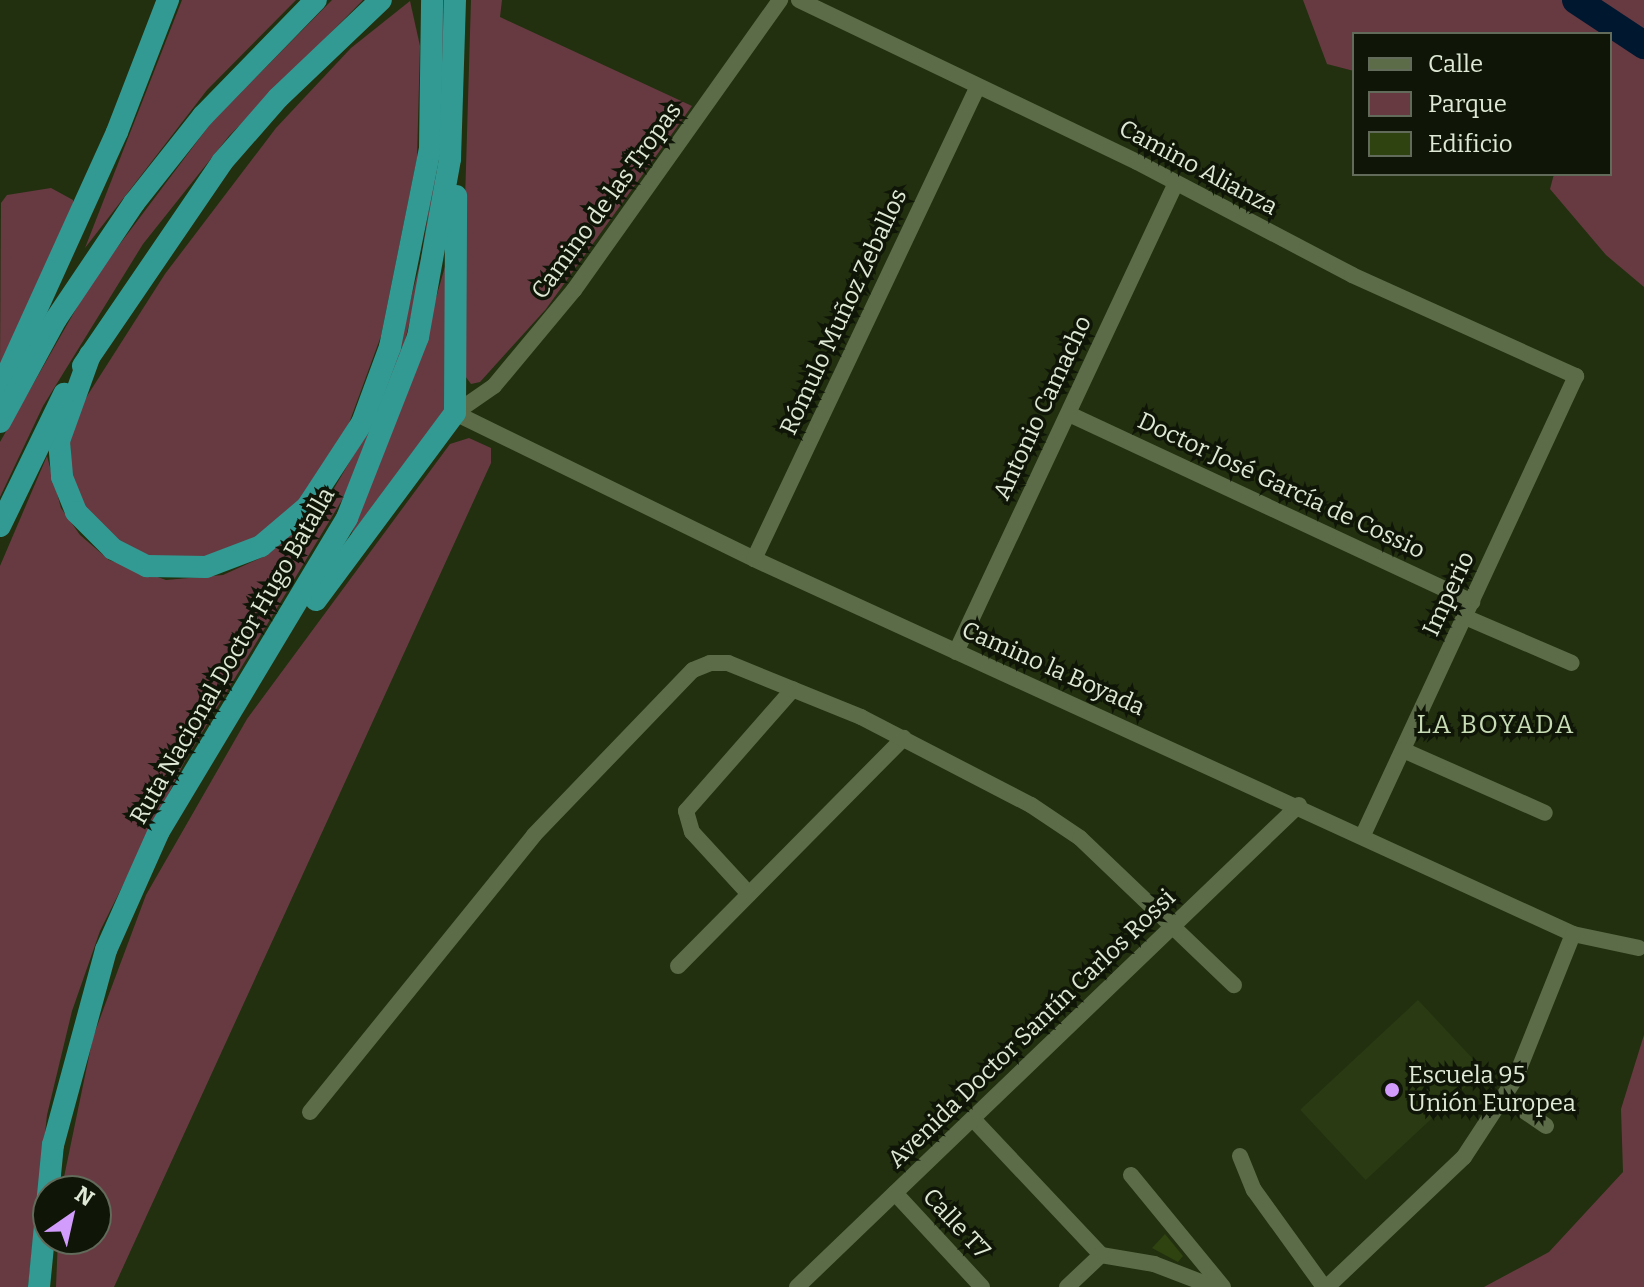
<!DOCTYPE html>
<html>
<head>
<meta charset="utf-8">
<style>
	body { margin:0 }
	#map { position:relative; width:1644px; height:1287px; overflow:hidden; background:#22300f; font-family:Bitter,serif }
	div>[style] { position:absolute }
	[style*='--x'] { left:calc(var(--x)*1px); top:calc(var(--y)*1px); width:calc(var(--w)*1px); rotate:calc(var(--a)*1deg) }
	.built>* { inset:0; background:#2a3b13; transform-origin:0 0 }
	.green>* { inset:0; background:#673a42 }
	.stream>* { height:5px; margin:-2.5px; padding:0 2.5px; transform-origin:2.5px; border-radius:2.5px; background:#001730 }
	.river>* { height:28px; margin:-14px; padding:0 14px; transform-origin:14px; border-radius:14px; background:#001730 }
	.building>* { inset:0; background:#2e430f }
	.minor>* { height:16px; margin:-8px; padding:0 8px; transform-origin:8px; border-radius:8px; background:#5c6c49 }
	.highway>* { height:22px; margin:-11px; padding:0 11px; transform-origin:11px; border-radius:11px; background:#329a93 }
	.dots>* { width:22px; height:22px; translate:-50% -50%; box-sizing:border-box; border:4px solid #0f1608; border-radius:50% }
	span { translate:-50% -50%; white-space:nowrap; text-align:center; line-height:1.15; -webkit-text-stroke:7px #0f1608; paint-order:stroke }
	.street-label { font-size:24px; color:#dee8d4 }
	.poi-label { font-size:24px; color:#dee8d4 }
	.left { translate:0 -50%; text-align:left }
	.neighbourhood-label { font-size:26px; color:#c7dbb4; letter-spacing:2px }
	.legend { position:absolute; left:1352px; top:32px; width:260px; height:144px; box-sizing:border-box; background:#0f1608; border:2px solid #626a5a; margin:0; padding:10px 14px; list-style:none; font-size:24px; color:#dee8d4 }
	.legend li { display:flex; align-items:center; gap:16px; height:40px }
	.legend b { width:40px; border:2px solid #626a5a }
	.north { position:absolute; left:32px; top:1175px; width:80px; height:80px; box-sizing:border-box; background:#0f1608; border:2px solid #626a5a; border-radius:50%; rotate:34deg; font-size:22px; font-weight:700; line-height:32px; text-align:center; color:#dee8d4 }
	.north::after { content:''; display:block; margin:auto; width:28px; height:36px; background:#d29cfd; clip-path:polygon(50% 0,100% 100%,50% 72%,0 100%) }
</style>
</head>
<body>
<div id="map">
	<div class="built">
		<div style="left:1418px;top:1000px;width:96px;height:161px;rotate:47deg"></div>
	</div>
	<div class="green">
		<div style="clip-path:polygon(182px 0,296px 0,207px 90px,85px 248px)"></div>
		<div style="clip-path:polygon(332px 0,363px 0,229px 136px,143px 244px,43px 406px,0 497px,0 442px,92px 281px,211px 123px)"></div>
		<div style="clip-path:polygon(441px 0,445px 0,445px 114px,423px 266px,403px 349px,345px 495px,185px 761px,100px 931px,72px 1011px,47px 1115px,28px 1287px,0 1287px,0 566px,47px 456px,61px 508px,80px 535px,109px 560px,166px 580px,223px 575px,267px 555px,326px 502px,366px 434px,396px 356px,421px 259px,435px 168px)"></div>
		<div style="clip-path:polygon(471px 0,502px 0,500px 17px,692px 106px,546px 309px,480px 382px,471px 384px,460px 369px)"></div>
		<div style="clip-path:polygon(1303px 0,1644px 0,1644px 287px,1606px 255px,1550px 189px,1554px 174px,1610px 174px,1610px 34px,1354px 34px,1354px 71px,1327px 64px)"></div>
		<div style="clip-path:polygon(410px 1px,420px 46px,417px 158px,381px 336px,348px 426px,312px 488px,270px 529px,220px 555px,168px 560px,136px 553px,90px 517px,72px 479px,70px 442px,82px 404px,165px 274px,276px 128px,351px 48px)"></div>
		<div style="clip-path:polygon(51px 188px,73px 200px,75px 210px,0 370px,1px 203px,7px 195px)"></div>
		<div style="clip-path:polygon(446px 263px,445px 409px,351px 535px,424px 340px)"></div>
		<div style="clip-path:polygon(469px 438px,491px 448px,491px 463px,114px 1287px,56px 1287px,58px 1239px,96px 1239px,96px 1191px,62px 1191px,63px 1182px,93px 1037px,146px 895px,247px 719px,450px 444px)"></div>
		<div style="clip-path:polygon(1644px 1035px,1644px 1287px,1484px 1287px,1549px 1252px,1623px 1172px,1621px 1109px)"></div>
	</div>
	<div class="stream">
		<div style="--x:1586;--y:7;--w:8;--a:-67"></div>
	</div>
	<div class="river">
		<div style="--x:1576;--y:0;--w:82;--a:33.5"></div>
	</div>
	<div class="building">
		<div style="clip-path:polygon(1165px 1234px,1183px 1256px,1178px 1262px,1152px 1248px)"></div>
	</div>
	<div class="minor">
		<div style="--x:799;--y:0;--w:375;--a:25.6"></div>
		<div style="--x:1137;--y:162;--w:243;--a:27.7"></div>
		<div style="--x:1352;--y:275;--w:246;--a:24.3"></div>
		<div style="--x:1576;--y:376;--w:504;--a:114.89"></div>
		<div style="--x:455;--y:413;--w:333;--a:26"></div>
		<div style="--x:754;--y:559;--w:901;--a:24.6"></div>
		<div style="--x:1573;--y:934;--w:67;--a:12"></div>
		<div style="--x:455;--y:413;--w:47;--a:-34.7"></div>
		<div style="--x:494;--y:386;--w:125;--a:-50.2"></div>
		<div style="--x:574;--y:290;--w:356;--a:-54.6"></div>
		<div style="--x:1069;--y:414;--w:445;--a:25"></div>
		<div style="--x:754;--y:559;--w:523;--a:-64.66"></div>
		<div style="--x:1465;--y:617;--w:116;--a:23.3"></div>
		<div style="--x:956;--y:652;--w:516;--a:-64.88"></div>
		<div style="--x:1403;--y:750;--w:155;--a:23.9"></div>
		<div style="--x:749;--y:894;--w:84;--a:-132.6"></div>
		<div style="--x:692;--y:832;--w:22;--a:-106"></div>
		<div style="--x:686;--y:811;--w:162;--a:-48.7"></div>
		<div style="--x:678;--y:966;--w:321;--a:-45.3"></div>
		<div style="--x:1504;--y:1097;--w:51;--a:34.6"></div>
		<div style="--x:310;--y:1112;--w:356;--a:-51"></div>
		<div style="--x:534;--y:835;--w:229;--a:-46.1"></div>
		<div style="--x:693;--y:670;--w:18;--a:-22"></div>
		<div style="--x:710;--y:663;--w:18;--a:0"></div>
		<div style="--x:728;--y:663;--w:144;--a:22.1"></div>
		<div style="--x:861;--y:717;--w:191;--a:27.4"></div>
		<div style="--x:1031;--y:805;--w:59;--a:34"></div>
		<div style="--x:1080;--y:838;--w:213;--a:43.7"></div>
		<div style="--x:973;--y:1119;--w:187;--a:46.7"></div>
		<div style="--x:1101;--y:1255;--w:54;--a:9.6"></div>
		<div style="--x:1154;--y:1264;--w:64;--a:21"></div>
		<div style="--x:1240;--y:1156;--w:37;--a:68"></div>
		<div style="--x:1254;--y:1190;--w:120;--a:54.2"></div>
		<div style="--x:1131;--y:1175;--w:145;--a:50.6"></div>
		<div style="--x:895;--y:1193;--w:128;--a:47.2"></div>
		<div style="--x:797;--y:1287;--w:696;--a:-43.84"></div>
		<div style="--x:1067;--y:1287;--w:47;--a:-43.3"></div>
		<div style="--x:1327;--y:1287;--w:189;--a:-43.5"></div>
		<div style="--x:1464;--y:1157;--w:93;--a:-56.8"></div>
		<div style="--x:1515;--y:1079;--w:156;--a:-68.2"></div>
	</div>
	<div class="highway">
		<div style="--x:90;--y:355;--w:91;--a:109.8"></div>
		<div style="--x:59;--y:441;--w:36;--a:85"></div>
		<div style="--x:62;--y:477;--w:38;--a:68"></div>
		<div style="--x:76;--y:512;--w:52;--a:45"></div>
		<div style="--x:113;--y:549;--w:38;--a:27"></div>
		<div style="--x:147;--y:566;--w:59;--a:1"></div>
		<div style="--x:206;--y:567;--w:59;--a:-20.9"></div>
		<div style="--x:261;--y:546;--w:60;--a:-40.3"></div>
		<div style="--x:307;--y:507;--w:100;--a:-56.8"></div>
		<div style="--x:362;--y:423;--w:81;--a:-69.8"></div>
		<div style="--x:390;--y:347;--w:202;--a:-78.6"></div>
		<div style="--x:430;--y:149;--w:149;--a:-89.2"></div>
		<div style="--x:83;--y:366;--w:247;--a:-55.7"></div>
		<div style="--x:222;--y:162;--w:85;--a:-48.8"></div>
		<div style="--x:278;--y:98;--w:142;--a:-43.6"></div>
		<div style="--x:0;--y:390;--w:283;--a:-65.6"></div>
		<div style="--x:117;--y:132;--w:142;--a:-68.9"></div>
		<div style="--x:0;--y:422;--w:117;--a:-61.5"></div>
		<div style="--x:56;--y:319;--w:140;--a:-56.1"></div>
		<div style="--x:134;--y:203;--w:111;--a:-51.6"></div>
		<div style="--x:203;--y:116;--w:162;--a:-45.8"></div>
		<div style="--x:0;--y:526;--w:147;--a:-64.1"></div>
		<div style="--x:316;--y:600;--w:233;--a:-53.4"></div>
		<div style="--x:455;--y:413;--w:217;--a:-89.7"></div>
		<div style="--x:39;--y:1287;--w:143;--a:-84.4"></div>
		<div style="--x:53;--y:1145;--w:202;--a:-74.8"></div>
		<div style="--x:106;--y:950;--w:130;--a:-66"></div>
		<div style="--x:159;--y:831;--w:365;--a:-59"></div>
		<div style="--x:347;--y:518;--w:194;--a:-68.6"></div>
		<div style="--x:418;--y:337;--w:181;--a:-79.8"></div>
		<div style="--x:450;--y:159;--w:159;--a:-88.2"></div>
	</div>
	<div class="dots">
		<div style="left:1392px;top:1090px;background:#d29cfd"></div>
	</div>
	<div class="street-label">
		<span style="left:1198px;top:168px;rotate:28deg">Camino Alianza</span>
		<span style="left:607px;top:201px;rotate:-54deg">Camino de las Tropas</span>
		<span style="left:844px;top:312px;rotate:-65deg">Rómulo Muñoz Zeballos</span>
		<span style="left:1043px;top:408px;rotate:-65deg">Antonio Camacho</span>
		<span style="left:1281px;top:486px;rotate:25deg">Doctor José García de Cossio</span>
		<span style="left:1449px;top:594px;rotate:-65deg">Imperio</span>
		<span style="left:233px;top:656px;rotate:-60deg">Ruta Nacional Doctor Hugo Batalla</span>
		<span style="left:1053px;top:669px;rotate:24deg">Camino la Boyada</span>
		<span style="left:1032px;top:1029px;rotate:-44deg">Avenida Doctor Santín Carlos Rossi</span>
		<span style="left:956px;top:1224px;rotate:47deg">Calle T7</span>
	</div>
	<div class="poi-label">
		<span class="left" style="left:1408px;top:1090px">Escuela 95<br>Unión Europea</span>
	</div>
	<div class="neighbourhood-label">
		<span style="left:1496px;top:725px">LA BOYADA</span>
	</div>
	<ul class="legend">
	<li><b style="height:10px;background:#5c6c49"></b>Calle</li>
	<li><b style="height:22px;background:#673a42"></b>Parque</li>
	<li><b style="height:22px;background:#2e430f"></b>Edificio</li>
	</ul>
	<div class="north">N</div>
</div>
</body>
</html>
